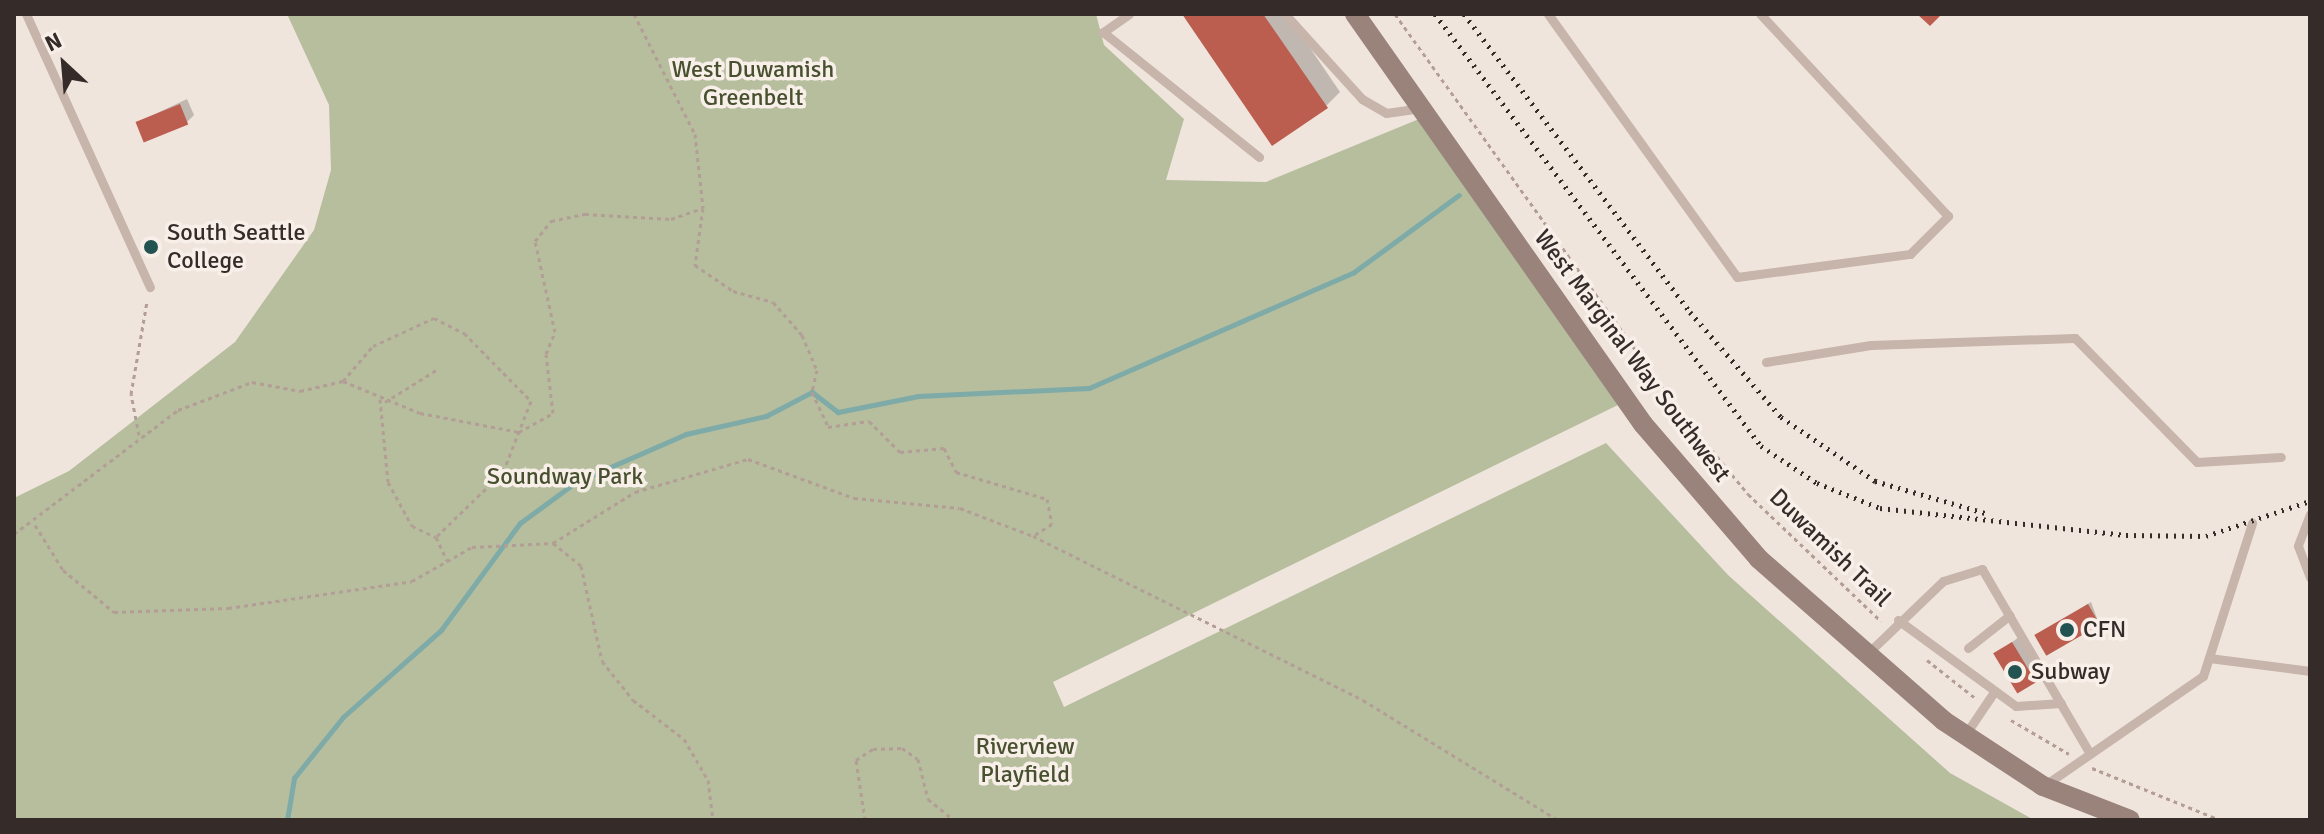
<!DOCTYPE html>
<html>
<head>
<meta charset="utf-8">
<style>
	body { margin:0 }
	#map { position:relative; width:2324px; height:834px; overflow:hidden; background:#f0e5dd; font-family:Signika,sans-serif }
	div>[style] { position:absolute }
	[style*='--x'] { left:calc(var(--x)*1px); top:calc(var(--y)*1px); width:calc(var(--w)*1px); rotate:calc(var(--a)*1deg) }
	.green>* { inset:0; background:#b6be9e }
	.shadow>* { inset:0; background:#0003 }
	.stream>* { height:5px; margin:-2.5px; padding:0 2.5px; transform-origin:2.5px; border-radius:2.5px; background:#7eaaa7 }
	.building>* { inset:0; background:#bb5d4f; transform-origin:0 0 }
	.path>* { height:3px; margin-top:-1.5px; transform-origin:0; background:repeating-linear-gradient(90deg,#b29e94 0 4px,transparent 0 8px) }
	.lane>* { height:9px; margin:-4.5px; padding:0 4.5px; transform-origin:4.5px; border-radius:4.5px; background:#c7b4aa }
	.secondary>* { height:20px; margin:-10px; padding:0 10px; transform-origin:10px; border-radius:10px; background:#9a837b }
	.rail>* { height:5px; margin-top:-2.5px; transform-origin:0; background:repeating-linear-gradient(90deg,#352b29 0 2px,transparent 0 8px) }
	.dots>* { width:22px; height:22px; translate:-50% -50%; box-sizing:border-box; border:4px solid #f8efe9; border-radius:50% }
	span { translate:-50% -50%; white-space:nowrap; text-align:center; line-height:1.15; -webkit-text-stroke:7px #f8efe9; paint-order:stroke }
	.park-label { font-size:24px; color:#48512f }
	.poi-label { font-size:24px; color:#352b29 }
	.left { translate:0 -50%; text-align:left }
	.street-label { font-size:24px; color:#352b29 }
	.frame { position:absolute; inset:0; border:16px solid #352b29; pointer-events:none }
	.north { position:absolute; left:24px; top:24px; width:80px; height:80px; -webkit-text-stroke:6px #f8efe9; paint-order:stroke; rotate:334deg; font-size:22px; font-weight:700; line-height:32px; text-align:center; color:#352b29 }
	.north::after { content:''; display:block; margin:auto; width:28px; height:36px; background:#352b29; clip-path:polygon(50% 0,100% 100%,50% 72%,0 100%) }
</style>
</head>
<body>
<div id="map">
	<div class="green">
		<div style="clip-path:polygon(287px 14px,1096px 14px,1104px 45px,1184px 119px,1166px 180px,1266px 182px,1419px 119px,1620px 404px,1053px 682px,1064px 707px,1606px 443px,1728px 575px,1950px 773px,2034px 820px,14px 820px,14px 498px,69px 471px,235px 342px,314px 230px,331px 170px,329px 105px)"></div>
	</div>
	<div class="shadow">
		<div style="clip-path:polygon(1184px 14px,1287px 14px,1340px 92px,1326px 106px)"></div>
		<div style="clip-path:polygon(187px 99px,194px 115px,187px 122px,138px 122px)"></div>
		<div style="clip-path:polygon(2091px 602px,2099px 624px,2040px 633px)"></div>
		<div style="clip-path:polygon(2019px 637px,2041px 674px,2034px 681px,1996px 654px)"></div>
	</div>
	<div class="stream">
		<div style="--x:287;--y:820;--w:43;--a:-80.5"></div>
		<div style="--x:294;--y:778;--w:78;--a:-51.2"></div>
		<div style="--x:343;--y:717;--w:131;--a:-41.6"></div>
		<div style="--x:441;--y:630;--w:133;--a:-53.6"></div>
		<div style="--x:520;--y:523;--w:69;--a:-36.2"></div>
		<div style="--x:576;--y:482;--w:120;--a:-23.6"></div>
		<div style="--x:686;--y:434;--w:82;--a:-12.7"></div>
		<div style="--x:766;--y:416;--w:52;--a:-27.6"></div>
		<div style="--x:812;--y:392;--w:33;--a:38"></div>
		<div style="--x:838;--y:412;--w:82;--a:-11.3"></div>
		<div style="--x:918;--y:396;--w:171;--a:-2.7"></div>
		<div style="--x:1089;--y:388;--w:289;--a:-23.6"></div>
		<div style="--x:1354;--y:272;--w:130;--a:-36.3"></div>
	</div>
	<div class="building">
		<div style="clip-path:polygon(1182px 14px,1263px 14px,1328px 108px,1272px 146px)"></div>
		<div style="clip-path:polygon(1917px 14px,1942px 14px,1930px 26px)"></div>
		<div style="left:180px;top:104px;width:22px;height:48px;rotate:68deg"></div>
		<div style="left:2088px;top:604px;width:24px;height:62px;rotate:60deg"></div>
		<div style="left:2012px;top:642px;width:47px;height:22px;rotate:59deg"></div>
	</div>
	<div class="path">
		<div style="--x:634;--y:14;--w:135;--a:63.1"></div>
		<div style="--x:695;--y:134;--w:74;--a:83.8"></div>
		<div style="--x:703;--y:208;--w:58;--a:98"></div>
		<div style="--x:695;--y:265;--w:46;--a:34.4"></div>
		<div style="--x:733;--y:291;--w:41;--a:15.4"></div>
		<div style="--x:773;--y:302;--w:44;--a:48.7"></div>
		<div style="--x:802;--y:335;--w:38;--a:67"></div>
		<div style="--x:817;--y:370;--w:23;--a:103"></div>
		<div style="--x:812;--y:392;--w:38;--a:65"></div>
		<div style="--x:828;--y:427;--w:41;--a:-8.3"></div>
		<div style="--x:869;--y:421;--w:44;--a:45"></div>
		<div style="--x:900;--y:452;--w:44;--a:-5.2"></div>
		<div style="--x:944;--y:448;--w:27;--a:63"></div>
		<div style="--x:956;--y:472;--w:95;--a:16.5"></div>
		<div style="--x:1047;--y:499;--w:25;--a:79"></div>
		<div style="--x:1052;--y:524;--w:22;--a:148"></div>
		<div style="--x:1395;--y:14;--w:491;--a:54.4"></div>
		<div style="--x:1681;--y:413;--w:105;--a:50.4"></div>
		<div style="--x:1748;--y:494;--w:184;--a:43.7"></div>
		<div style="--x:343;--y:381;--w:46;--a:-49.4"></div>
		<div style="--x:373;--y:346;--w:67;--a:-24.7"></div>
		<div style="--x:434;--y:318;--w:34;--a:27"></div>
		<div style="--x:464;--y:333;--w:95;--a:45.4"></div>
		<div style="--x:531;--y:401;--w:76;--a:111.5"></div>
		<div style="--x:503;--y:472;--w:93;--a:135.9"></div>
		<div style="--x:436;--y:537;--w:26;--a:65"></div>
		<div style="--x:380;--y:399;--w:83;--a:84.5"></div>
		<div style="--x:388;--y:482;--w:50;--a:61.4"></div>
		<div style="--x:412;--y:526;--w:26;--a:25"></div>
		<div style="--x:385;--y:402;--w:62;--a:-31.9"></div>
		<div style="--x:139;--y:435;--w:42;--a:-101"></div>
		<div style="--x:131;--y:394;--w:94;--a:-80.2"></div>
		<div style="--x:35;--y:525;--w:53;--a:58.1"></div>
		<div style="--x:63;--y:570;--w:66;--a:39.5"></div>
		<div style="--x:114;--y:612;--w:114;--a:-2"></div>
		<div style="--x:228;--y:608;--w:186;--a:-8.3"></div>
		<div style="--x:412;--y:581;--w:69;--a:-29.5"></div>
		<div style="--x:472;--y:547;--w:81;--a:-2.8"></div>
		<div style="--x:553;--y:543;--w:97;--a:-31.9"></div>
		<div style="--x:635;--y:492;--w:118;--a:-16.3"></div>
		<div style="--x:748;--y:459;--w:113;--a:20.2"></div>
		<div style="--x:854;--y:498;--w:106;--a:5.4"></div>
		<div style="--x:960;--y:508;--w:78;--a:21"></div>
		<div style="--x:1033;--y:536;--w:369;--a:26.4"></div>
		<div style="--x:1363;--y:700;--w:229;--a:31.6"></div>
		<div style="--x:14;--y:534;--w:206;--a:-37.1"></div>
		<div style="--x:178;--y:410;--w:79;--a:-20.7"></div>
		<div style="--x:252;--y:382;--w:49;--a:10.6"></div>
		<div style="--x:300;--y:391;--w:44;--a:-13.1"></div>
		<div style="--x:343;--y:381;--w:83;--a:22.6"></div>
		<div style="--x:420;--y:413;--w:101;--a:10.9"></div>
		<div style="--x:519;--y:432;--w:39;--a:-29"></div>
		<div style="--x:553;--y:413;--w:59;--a:-96.8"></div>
		<div style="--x:546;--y:354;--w:24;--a:-68"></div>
		<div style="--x:555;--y:332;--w:93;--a:-102.4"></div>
		<div style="--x:535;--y:241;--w:26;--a:-51"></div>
		<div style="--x:551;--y:221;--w:35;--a:-12"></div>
		<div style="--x:585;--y:214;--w:86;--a:3.3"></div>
		<div style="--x:671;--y:219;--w:34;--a:-19"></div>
		<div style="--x:553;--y:543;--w:36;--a:39"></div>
		<div style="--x:581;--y:566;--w:97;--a:77.5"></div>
		<div style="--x:602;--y:661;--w:50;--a:51.5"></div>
		<div style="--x:633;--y:700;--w:64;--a:37.4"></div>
		<div style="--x:684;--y:739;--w:48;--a:59.7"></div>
		<div style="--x:708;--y:780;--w:40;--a:82.9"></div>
		<div style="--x:1927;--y:660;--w:60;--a:38.2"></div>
		<div style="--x:2011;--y:720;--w:67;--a:30.4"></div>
		<div style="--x:2092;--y:768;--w:138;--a:22.1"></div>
		<div style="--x:865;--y:820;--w:61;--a:-98.5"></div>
		<div style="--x:856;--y:760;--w:20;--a:-33"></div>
		<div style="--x:873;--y:749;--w:29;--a:-2"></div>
		<div style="--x:902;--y:748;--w:19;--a:35"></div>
		<div style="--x:918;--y:759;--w:41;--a:76"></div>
		<div style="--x:928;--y:799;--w:33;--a:39"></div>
	</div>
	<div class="lane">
		<div style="--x:26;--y:14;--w:300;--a:65.6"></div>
		<div style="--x:1129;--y:14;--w:32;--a:145"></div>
		<div style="--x:1103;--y:32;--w:200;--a:38.7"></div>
		<div style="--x:1285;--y:14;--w:115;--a:47.8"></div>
		<div style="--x:1362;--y:99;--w:28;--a:30"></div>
		<div style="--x:1386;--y:113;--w:34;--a:-8"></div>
		<div style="--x:1548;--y:14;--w:324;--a:54.3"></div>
		<div style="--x:1737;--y:277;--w:175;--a:-7.6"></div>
		<div style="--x:1910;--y:254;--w:54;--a:-45"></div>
		<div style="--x:1948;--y:216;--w:276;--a:-132.9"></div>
		<div style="--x:1766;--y:362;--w:106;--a:-9.2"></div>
		<div style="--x:1871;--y:345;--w:204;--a:-2"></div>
		<div style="--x:2075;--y:338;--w:174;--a:45.5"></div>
		<div style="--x:2197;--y:462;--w:84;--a:-3.4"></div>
		<div style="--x:2310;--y:514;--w:34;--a:111"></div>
		<div style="--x:2298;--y:546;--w:34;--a:69"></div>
		<div style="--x:1898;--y:620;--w:146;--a:36.1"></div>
		<div style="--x:2016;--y:706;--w:45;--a:-3.8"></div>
		<div style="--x:1968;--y:648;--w:53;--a:-38.2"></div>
		<div style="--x:1867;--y:654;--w:105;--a:-43.8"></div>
		<div style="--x:1943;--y:581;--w:41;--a:-17.1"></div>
		<div style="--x:1982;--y:569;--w:214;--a:59.7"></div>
		<div style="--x:2209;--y:658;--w:102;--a:7.3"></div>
		<div style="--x:1965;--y:735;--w:52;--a:-56"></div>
		<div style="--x:2045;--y:785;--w:192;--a:-34.6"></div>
		<div style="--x:2203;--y:676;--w:161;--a:-72.2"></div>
	</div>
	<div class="secondary">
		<div style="--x:1355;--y:14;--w:501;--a:54.91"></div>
		<div style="--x:1643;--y:424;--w:178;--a:49.3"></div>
		<div style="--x:1759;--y:559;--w:246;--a:41.2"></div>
		<div style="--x:1944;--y:721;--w:118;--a:33.3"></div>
		<div style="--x:2043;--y:786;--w:93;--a:21.3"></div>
	</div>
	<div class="rail">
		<div style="--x:1435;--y:14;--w:541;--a:52.96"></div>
		<div style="--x:1761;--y:446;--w:67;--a:33.5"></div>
		<div style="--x:1817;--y:483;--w:68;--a:21.6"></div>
		<div style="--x:1880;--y:508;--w:247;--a:6.3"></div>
		<div style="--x:2126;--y:535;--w:80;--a:0.7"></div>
		<div style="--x:2206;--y:536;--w:110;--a:-18.6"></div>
		<div style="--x:1464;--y:14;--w:374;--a:52.8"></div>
		<div style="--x:1690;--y:312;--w:139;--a:49.1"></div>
		<div style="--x:1781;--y:417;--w:114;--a:34.2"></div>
		<div style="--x:1875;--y:481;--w:115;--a:16.2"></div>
	</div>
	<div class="dots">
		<div style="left:151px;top:247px;background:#225350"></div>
		<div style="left:2067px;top:630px;background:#225350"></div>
		<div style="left:2015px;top:672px;background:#225350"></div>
	</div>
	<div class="park-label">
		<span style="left:753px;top:84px">West Duwamish<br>Greenbelt</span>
		<span style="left:565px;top:477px">Soundway Park</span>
		<span style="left:1025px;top:761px">Riverview<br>Playfield</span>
	</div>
	<div class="poi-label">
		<span class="left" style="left:167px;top:247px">South Seattle<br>College</span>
		<span class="left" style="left:2083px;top:630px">CFN</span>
		<span class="left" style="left:2031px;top:672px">Subway</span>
	</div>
	<div class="street-label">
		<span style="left:1632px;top:356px;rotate:53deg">West Marginal Way Southwest</span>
		<span style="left:1830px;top:548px;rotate:44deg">Duwamish Trail</span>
	</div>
	<div class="frame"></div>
	<div class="north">N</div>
</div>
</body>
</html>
